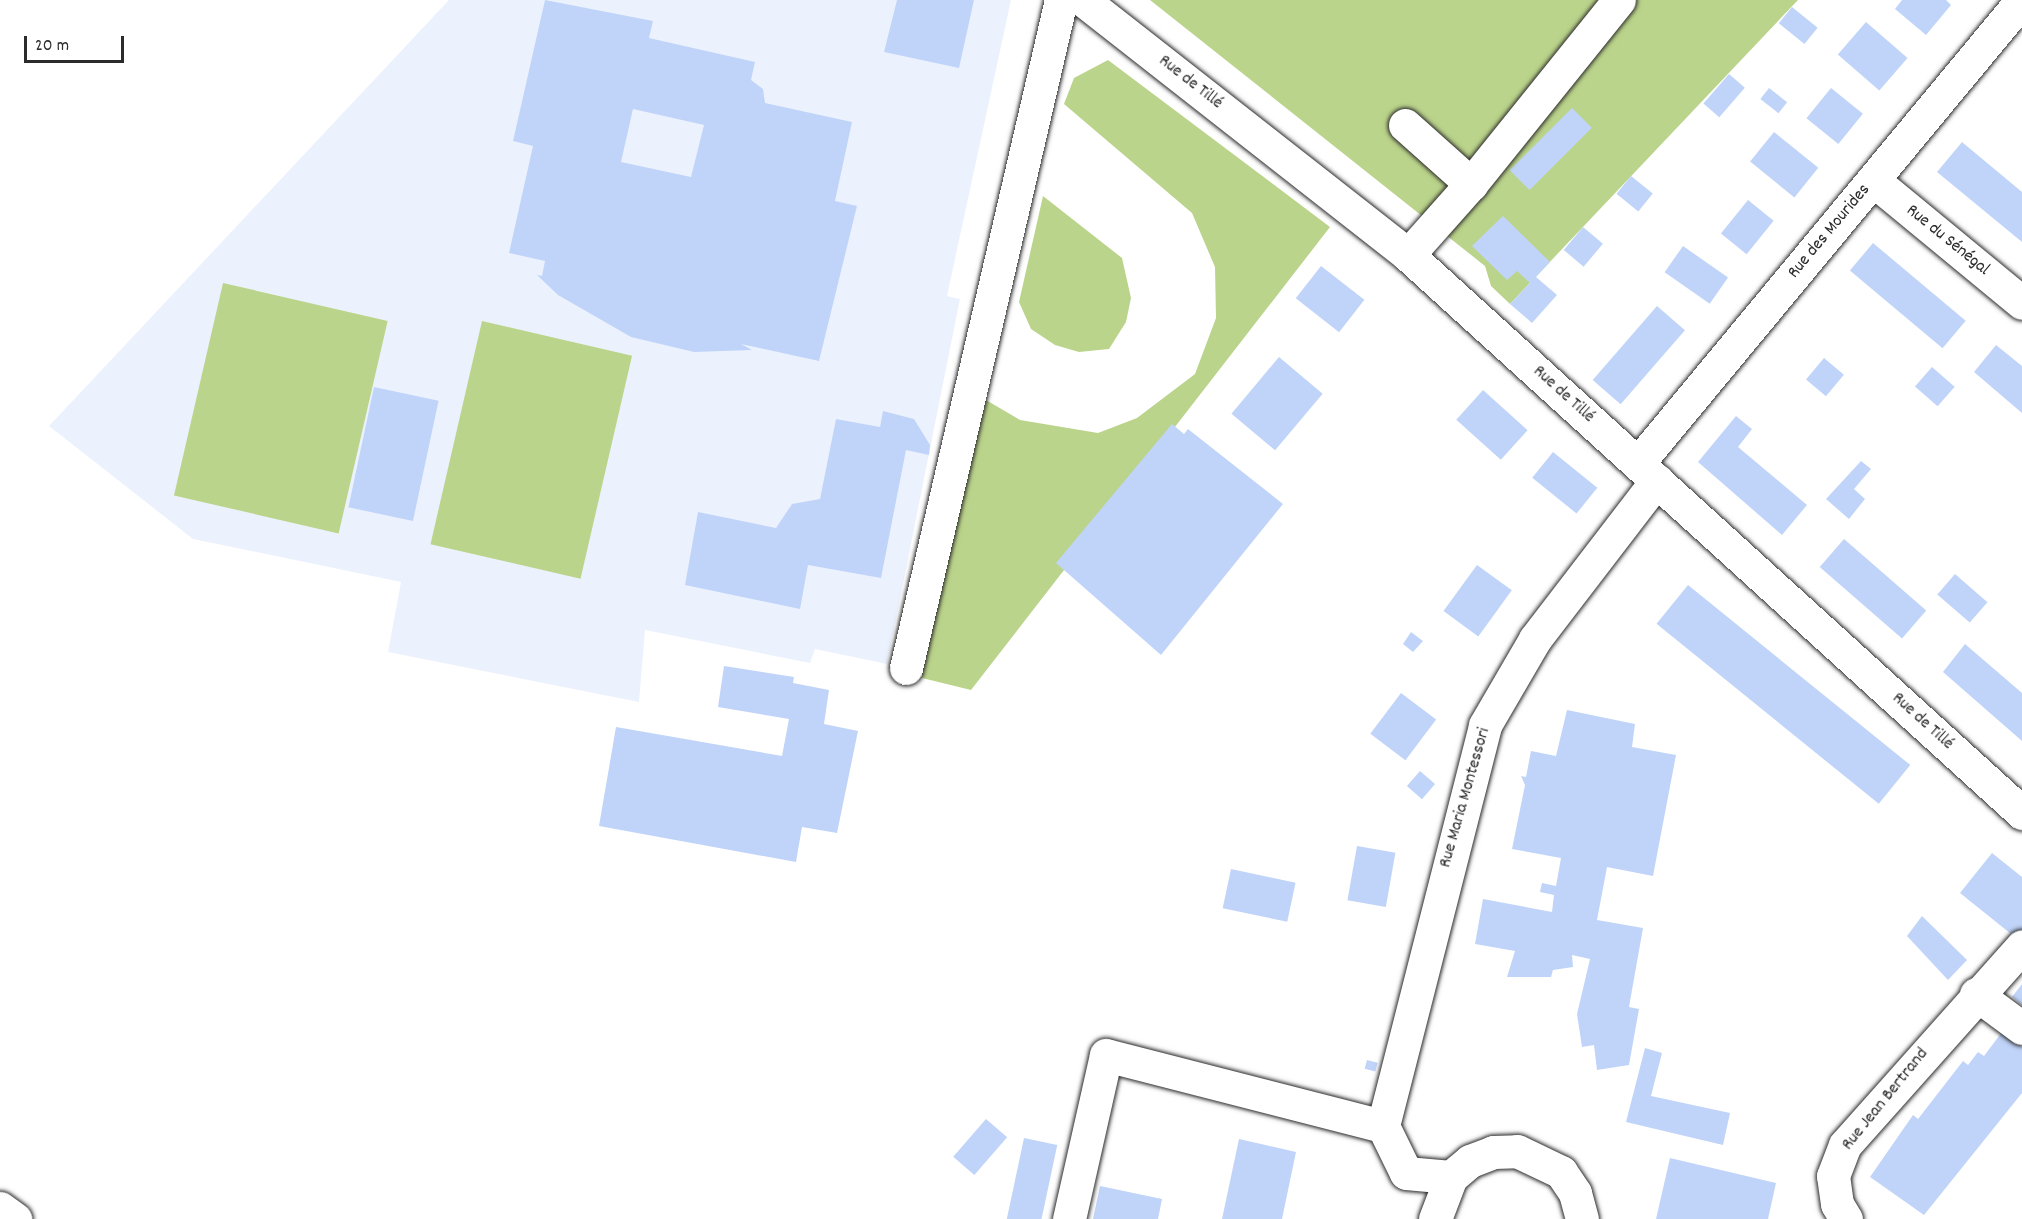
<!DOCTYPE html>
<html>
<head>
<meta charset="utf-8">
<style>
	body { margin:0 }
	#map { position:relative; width:2022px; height:1219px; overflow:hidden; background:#fff; font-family:Dekko,sans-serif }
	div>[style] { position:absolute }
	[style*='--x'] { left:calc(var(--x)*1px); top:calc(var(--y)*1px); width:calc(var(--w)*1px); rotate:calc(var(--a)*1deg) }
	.built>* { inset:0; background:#ecf2fd }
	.green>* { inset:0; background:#bbd48b; transform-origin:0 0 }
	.building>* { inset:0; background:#c0d4f9; transform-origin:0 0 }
	.roads { filter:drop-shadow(0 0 2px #2b2b2b) drop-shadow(0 0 2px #2b2b2b) }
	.minor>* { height:33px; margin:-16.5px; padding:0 16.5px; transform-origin:16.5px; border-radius:16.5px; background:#fff }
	span { translate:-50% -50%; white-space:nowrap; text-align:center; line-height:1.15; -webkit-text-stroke:4.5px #fff; paint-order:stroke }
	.street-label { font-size:18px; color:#2b2b2b }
	.scale { position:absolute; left:24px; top:36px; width:100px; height:27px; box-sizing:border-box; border:3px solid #2b2b2b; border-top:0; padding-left:8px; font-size:18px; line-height:21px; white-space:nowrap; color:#2b2b2b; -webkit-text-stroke:4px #fff; paint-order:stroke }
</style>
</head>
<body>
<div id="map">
	<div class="built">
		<div style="clip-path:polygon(449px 0,1011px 0,947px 296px,960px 299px,887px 664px,815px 649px,810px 663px,645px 630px,639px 702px,388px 652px,401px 582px,193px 539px,49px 426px)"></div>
	</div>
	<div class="green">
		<div style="clip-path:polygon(1150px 0,1798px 0,1510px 304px,1491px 286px,1485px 266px)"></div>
		<div style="clip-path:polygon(1108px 60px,1330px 227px,971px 690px,918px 677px,986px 400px,1020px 420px,1098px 433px,1137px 418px,1195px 374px,1216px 318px,1215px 267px,1192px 213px,1064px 104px,1074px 78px)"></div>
		<div style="clip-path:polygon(1043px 196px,1122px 258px,1131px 298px,1126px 322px,1109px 349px,1079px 352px,1055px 345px,1031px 329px,1019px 302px)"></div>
		<div style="left:223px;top:283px;width:169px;height:218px;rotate:13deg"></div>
		<div style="left:482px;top:321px;width:154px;height:229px;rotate:13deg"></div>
	</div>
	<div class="building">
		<div style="clip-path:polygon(evenodd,545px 0,653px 21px,649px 38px,755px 62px,751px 80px,763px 89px,765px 103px,852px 122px,835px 201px,857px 206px,819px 361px,741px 344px,752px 350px,694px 352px,631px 337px,558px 295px,537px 275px,542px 276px,545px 261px,509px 253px,533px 146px,513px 141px,545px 0,633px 109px,704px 125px,691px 177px,621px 162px,633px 109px)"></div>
		<div style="clip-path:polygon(897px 0,974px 0,959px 68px,884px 52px)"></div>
		<div style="clip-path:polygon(1902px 0,1946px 0,1951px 5px,1926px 35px,1895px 9px)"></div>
		<div style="left:1792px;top:7px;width:33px;height:21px;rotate:39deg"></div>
		<div style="left:1866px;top:22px;width:55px;height:43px;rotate:41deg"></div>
		<div style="left:1729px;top:74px;width:21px;height:39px;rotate:41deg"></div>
		<div style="left:1769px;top:88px;width:23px;height:14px;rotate:38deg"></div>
		<div style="left:1831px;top:88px;width:41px;height:39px;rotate:39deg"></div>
		<div style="left:1572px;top:108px;width:28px;height:88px;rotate:45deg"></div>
		<div style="left:1774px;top:132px;width:57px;height:38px;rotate:39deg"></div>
		<div style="clip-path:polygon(1962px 142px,2022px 192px,2022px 242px,1937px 172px)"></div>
		<div style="left:1631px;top:176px;width:28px;height:23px;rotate:39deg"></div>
		<div style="left:1748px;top:200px;width:33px;height:43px;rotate:39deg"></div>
		<div style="clip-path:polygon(1503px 216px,1550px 262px,1536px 277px,1557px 295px,1532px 323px,1510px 304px,1530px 283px,1517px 271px,1507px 280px,1472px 246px)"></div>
		<div style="left:1583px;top:227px;width:26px;height:30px;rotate:40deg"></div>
		<div style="left:1873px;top:243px;width:121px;height:36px;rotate:40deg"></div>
		<div style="left:1683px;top:246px;width:55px;height:32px;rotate:35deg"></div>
		<div style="left:1321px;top:266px;width:55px;height:41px;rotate:38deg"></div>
		<div style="left:1657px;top:306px;width:37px;height:98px;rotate:41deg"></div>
		<div style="clip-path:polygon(1996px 345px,2022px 366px,2022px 413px,1974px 372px)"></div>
		<div style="left:1279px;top:357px;width:57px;height:74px;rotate:40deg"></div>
		<div style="left:1824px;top:358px;width:26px;height:28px;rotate:40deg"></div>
		<div style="left:1932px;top:367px;width:30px;height:26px;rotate:41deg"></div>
		<div style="left:374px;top:387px;width:66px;height:123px;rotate:12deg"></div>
		<div style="left:1483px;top:390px;width:60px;height:40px;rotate:42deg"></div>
		<div style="clip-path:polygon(883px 411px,914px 419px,930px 445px,929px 455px,906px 450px,881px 578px,808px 565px,800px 609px,685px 585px,698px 512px,776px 528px,792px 504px,820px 499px,836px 419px,880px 427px)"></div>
		<div style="clip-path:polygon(1736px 416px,1752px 429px,1738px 447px,1807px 505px,1782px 535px,1698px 462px)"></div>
		<div style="clip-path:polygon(1172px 424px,1184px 434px,1188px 429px,1283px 504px,1161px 655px,1056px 563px)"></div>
		<div style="left:1553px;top:452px;width:57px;height:33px;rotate:39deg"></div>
		<div style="clip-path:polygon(1861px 461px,1871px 469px,1854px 489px,1865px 499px,1849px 519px,1826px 499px)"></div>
		<div style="left:1844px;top:539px;width:109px;height:37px;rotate:41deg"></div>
		<div style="left:1477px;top:565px;width:43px;height:57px;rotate:36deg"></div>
		<div style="left:1955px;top:574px;width:43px;height:27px;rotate:41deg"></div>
		<div style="left:1688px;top:585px;width:286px;height:50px;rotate:39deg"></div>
		<div style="clip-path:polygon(1411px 632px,1423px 641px,1413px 652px,1403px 644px)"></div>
		<div style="clip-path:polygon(1965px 644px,2022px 693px,2022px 741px,1943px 672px)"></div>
		<div style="clip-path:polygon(724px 666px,794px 677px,793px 683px,829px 690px,824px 724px,858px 731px,837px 833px,802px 827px,796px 862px,599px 826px,616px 727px,782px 756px,789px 719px,718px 707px)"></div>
		<div style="left:1401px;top:693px;width:44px;height:51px;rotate:37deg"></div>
		<div style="clip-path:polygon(1567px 710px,1635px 724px,1632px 747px,1676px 755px,1653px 876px,1607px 867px,1597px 920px,1643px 928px,1629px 1007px,1639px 1009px,1629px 1065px,1597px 1070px,1594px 1045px,1582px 1047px,1577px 1014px,1590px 959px,1572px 955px,1573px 967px,1553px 970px,1551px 977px,1507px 977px,1515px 951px,1475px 944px,1483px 899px,1552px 912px,1554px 895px,1540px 892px,1542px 883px,1556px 886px,1561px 858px,1512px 849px,1525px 785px,1521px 776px,1526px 777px,1531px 751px,1556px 756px)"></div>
		<div style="left:1420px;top:771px;width:20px;height:20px;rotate:41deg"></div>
		<div style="left:1357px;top:846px;width:39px;height:55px;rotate:10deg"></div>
		<div style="clip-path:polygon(1992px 853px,2022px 877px,2022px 931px,2016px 938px,1960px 893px)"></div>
		<div style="left:1231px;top:869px;width:66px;height:40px;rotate:12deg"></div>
		<div style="clip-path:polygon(1922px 916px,1967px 960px,1948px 980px,1907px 936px)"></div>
		<div style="clip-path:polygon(2022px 984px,2022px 1005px,2012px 997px)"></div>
		<div style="clip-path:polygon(2002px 1032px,2022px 1047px,2022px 1093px,1924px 1215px,1870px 1177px,1913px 1115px,1918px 1119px,1963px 1061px,1968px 1065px,1978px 1052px,1984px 1056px)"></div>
		<div style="clip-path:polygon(1645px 1048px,1662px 1053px,1651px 1096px,1730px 1113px,1723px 1145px,1626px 1122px)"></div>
		<div style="left:1367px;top:1060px;width:11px;height:9px;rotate:15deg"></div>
		<div style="left:986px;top:1119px;width:28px;height:50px;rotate:41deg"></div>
		<div style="left:1024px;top:1138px;width:34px;height:83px;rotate:12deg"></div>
		<div style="clip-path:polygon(1239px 1139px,1296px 1152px,1282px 1219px,1222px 1219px)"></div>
		<div style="clip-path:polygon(1670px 1158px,1776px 1183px,1768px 1219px,1656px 1219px)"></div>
		<div style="clip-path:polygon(1100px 1186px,1162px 1199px,1158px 1219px,1093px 1219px)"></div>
	</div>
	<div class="roads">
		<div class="minor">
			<div style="--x:1083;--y:0;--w:413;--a:38.1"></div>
			<div style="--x:1408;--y:255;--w:830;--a:42.26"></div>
			<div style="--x:1405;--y:125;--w:89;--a:41.8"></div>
			<div style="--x:1471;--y:184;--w:95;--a:131.6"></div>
			<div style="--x:1873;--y:180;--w:193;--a:39.5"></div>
			<div style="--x:1471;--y:184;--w:236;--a:-51.2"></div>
			<div style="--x:1638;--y:463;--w:602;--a:-50.33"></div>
			<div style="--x:906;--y:668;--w:686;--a:-76.94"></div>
			<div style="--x:1976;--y:994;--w:57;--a:36.5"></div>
			<div style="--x:1383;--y:1126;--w:414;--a:-75.7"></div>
			<div style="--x:1485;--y:725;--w:99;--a:-59.8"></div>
			<div style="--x:1535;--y:639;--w:200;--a:-52.5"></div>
			<div style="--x:1383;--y:1126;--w:52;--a:63.9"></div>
			<div style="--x:1406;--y:1173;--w:45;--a:5.1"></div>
			<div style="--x:0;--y:1208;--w:19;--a:36"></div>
			<div style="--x:1069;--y:1219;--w:168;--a:-77.3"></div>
			<div style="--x:1106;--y:1055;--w:286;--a:14.4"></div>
			<div style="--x:1435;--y:1219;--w:45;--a:-69.1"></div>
			<div style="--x:1451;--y:1177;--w:25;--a:-40"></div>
			<div style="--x:1470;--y:1161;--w:25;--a:-21"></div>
			<div style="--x:1493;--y:1152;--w:24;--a:-2"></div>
			<div style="--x:1517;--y:1151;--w:49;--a:25.5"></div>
			<div style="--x:1561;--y:1172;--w:25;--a:56"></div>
			<div style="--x:1575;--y:1193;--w:27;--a:75"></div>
			<div style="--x:1846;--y:1219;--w:17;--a:-121"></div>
			<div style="--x:1837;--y:1204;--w:28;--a:-98"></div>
			<div style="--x:1833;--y:1176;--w:33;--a:-69"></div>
			<div style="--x:1845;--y:1145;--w:266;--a:-48.3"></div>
		</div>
	</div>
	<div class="street-label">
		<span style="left:1190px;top:83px;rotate:38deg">Rue de Tillé</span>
		<span style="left:1830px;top:232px;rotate:-50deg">Rue des Mourides</span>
		<span style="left:1947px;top:241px;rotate:39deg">Rue du Sénégal</span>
		<span style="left:1563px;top:395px;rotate:42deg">Rue de Tillé</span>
		<span style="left:1922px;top:722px;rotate:42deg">Rue de Tillé</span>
		<span style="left:1466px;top:798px;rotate:-74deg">Rue Maria Montessori</span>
		<span style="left:1886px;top:1100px;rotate:-51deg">Rue Jean Bertrand</span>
	</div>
	<div class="scale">20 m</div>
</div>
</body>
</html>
